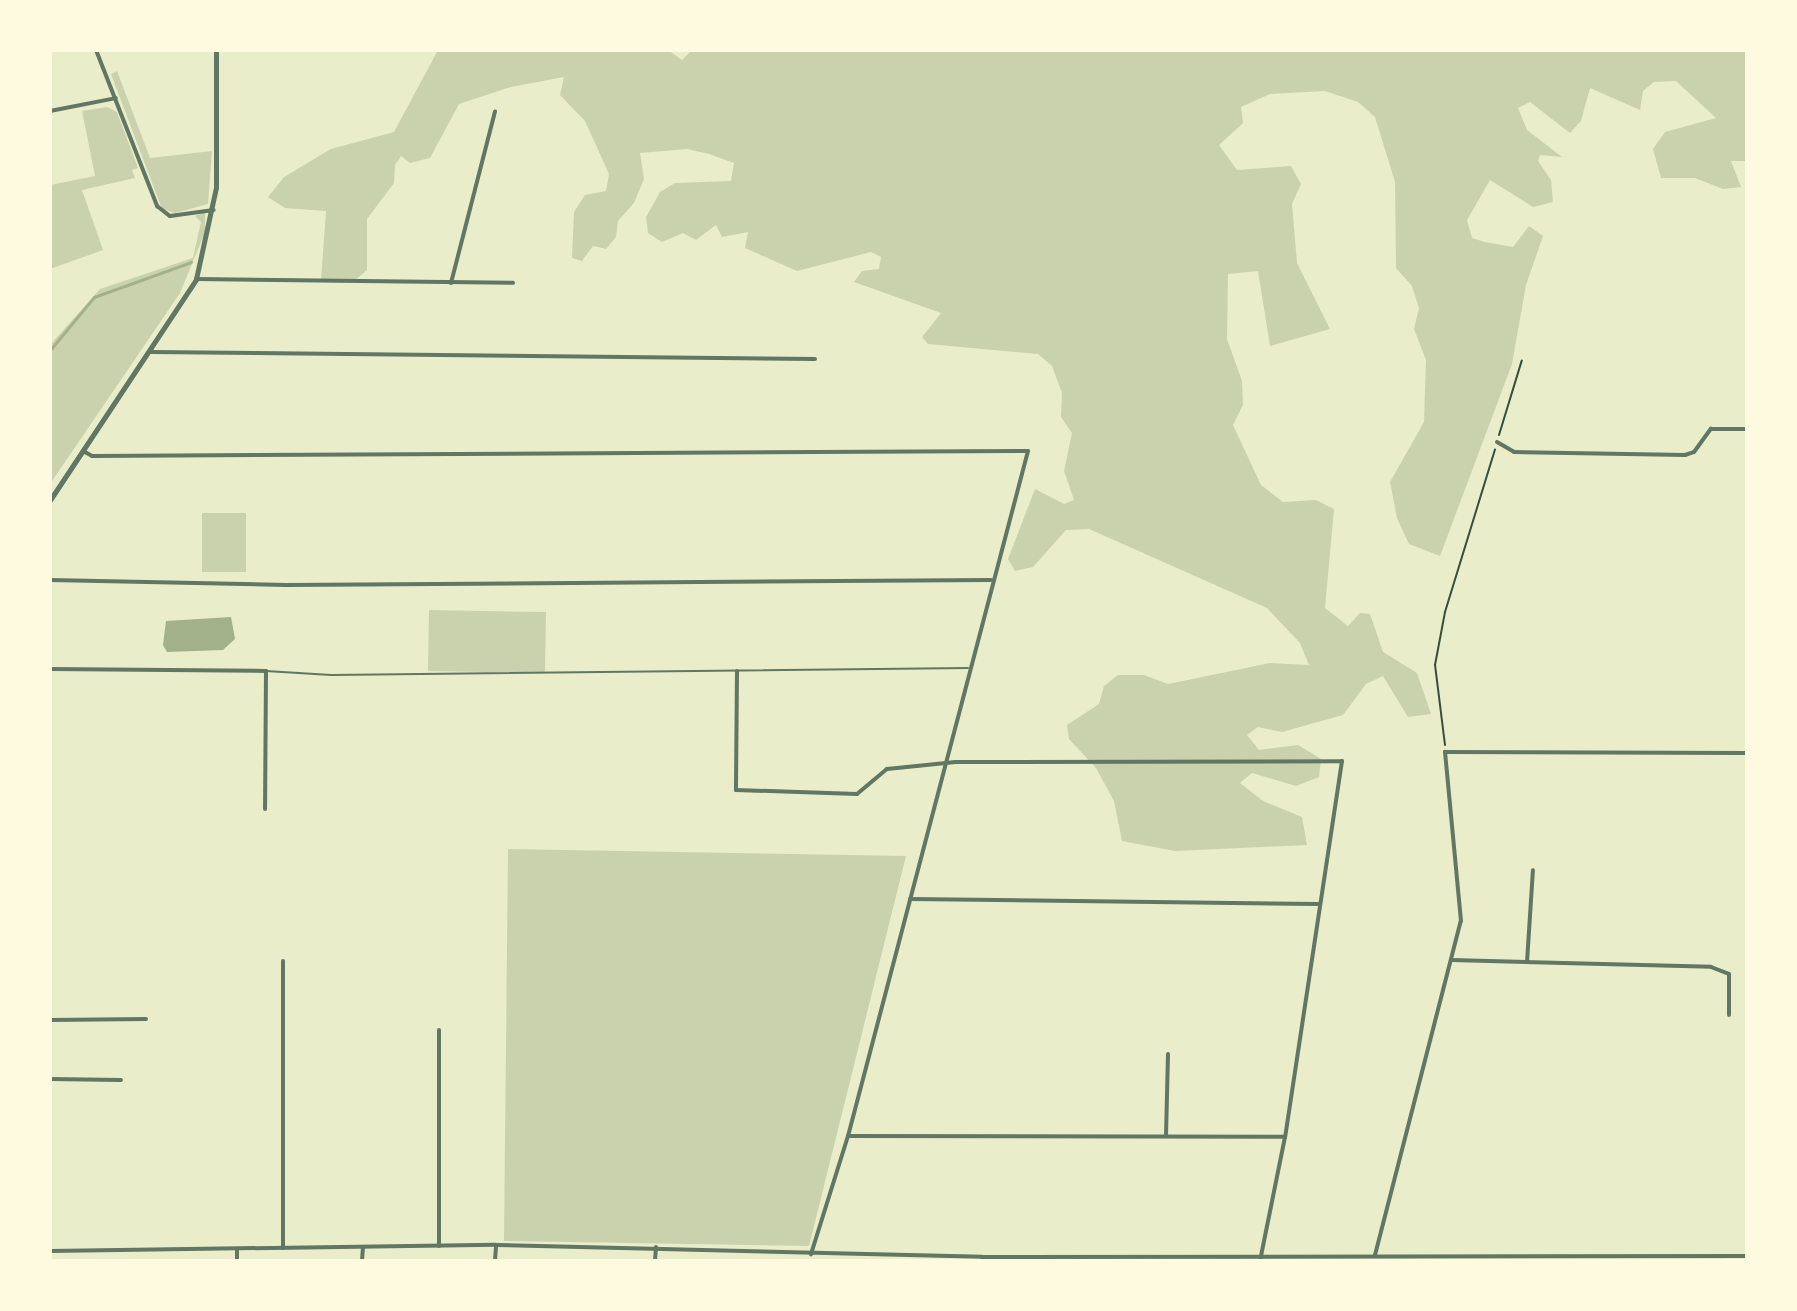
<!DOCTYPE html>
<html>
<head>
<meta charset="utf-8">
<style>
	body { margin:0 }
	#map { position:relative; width:1797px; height:1311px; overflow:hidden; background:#e9edc9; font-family:"Alegreya Sans",sans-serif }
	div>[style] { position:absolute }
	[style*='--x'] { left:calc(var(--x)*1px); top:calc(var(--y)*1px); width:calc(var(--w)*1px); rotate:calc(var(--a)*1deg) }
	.green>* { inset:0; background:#cad2ad; transform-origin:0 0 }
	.water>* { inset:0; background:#a3b18a }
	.stream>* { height:3px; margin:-1.5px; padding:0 1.5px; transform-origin:1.5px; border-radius:1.5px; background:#a3b18a }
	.path>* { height:2px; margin:-1px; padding:0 1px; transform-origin:1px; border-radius:1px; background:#344e41 }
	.service>* { height:2px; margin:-1px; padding:0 1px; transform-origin:1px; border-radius:1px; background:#617663 }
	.minor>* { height:4px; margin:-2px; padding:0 2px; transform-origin:2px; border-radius:2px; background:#617663 }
	.tertiary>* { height:5px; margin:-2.5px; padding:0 2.5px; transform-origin:2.5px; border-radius:2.5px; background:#617663 }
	span { translate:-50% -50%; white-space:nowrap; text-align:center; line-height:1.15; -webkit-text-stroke:6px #fefae0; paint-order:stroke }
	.frame { position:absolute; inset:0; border:52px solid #fefae0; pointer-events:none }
</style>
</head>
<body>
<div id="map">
	<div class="green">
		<div style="clip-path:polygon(438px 50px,668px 50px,682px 60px,692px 50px,1747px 50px,1747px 161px,1731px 161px,1741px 187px,1723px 189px,1695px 178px,1661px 178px,1653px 149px,1665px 132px,1716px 118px,1676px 81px,1654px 82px,1643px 91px,1640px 110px,1590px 88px,1581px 121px,1570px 133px,1530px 102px,1518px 108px,1527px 130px,1562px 157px,1540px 155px,1538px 161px,1551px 180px,1553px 202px,1533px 207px,1490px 180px,1467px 220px,1472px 238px,1485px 242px,1513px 247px,1529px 226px,1543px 236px,1526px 285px,1512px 364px,1440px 556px,1409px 544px,1397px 518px,1390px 482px,1424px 422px,1426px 360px,1414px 329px,1419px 308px,1412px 286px,1396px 268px,1395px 182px,1375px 117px,1358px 102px,1325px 91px,1270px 94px,1241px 107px,1243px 123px,1219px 145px,1237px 170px,1291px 166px,1301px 184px,1292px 204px,1297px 263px,1330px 329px,1270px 346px,1258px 271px,1228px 274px,1227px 339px,1242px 381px,1243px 405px,1233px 425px,1261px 485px,1283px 502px,1316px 500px,1334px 509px,1325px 608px,1348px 626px,1360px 613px,1370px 614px,1383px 652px,1417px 673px,1431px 714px,1408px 717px,1383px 676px,1366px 684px,1343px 715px,1282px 732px,1258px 727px,1247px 735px,1259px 750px,1298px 745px,1321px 759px,1319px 777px,1296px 786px,1252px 773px,1240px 783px,1263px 801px,1302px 817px,1307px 845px,1175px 851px,1122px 841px,1114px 801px,1096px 768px,1069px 739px,1067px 725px,1099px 704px,1104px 686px,1118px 675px,1144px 675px,1168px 684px,1270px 663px,1309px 665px,1300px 643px,1267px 608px,1089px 529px,1066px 530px,1033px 567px,1015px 571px,1008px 559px,1035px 489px,1064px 504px,1074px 500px,1064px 471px,1072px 433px,1061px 417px,1062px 393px,1052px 366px,1038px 354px,928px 344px,922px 337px,941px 313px,854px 282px,862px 271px,879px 269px,881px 257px,871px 252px,797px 271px,745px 248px,748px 232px,722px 237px,716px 225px,696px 240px,683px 233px,662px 242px,648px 233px,646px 217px,660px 192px,675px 183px,731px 181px,734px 163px,709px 154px,687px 149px,640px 153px,644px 179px,634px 203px,618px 221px,616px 237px,606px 249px,593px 246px,582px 261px,572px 258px,574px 212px,585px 195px,606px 191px,609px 174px,585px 121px,560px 95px,564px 77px,511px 87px,459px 104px,430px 158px,410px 163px,401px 156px,395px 165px,394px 183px,367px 219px,367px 270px,354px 281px,321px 280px,326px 211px,285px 208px,268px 197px,284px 177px,331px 149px,394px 132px)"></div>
		<div style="clip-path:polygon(117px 71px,150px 158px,212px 151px,208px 204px,175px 213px,162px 209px,111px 74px)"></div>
		<div style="clip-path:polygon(107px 107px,117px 112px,138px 168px,132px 170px,135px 178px,82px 190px,103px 250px,50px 269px,50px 185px,95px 176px,82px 111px)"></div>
		<div style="clip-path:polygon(205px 212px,205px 232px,180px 293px,50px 484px,50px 345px,100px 289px,193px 258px,201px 222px,195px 216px)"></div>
		<div style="left:246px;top:513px;width:59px;height:44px;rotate:90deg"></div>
		<div style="left:429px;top:610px;width:117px;height:61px;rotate:1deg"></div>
		<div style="clip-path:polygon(508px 849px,906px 856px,809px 1246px,504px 1241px)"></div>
	</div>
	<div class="water">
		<div style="clip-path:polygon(231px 617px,235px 639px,223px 650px,167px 652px,163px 645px,166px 621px)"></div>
	</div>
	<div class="stream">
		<div style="--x:50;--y:350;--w:69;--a:-50.3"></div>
		<div style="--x:94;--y:297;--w:103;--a:-19.8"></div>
	</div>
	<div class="path">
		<div style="--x:1499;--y:435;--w:78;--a:-73"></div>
		<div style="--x:1445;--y:745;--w:81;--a:-97.1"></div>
		<div style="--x:1435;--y:665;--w:54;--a:-79.3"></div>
		<div style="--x:1445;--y:612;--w:170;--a:-72.9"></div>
	</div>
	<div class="service">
		<div style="--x:266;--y:671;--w:65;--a:3.5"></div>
		<div style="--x:331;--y:675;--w:637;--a:-0.63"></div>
	</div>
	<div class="minor">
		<div style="--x:96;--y:50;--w:168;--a:68.6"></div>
		<div style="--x:157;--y:206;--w:16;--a:38"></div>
		<div style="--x:170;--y:216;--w:44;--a:-7.8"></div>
		<div style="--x:50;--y:111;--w:67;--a:-11.1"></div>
		<div style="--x:196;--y:279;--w:317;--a:0.7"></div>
		<div style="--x:451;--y:283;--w:177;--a:-75.6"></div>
		<div style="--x:150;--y:352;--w:665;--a:0.6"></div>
		<div style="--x:1497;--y:442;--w:20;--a:30"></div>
		<div style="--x:1514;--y:452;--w:171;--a:1"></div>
		<div style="--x:1685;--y:455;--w:9;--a:-18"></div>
		<div style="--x:1694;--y:452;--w:29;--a:-54"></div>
		<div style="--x:1711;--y:429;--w:36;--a:0"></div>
		<div style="--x:83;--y:451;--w:10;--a:29"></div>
		<div style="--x:92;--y:456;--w:936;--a:-0.31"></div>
		<div style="--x:1028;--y:451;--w:708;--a:104.72"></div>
		<div style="--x:848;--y:1136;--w:124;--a:107.4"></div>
		<div style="--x:50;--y:580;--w:236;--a:1.2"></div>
		<div style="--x:286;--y:585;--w:705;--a:-0.41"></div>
		<div style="--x:50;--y:669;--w:216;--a:0.5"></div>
		<div style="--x:266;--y:671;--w:138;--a:90.4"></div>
		<div style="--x:737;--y:671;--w:119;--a:90.5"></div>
		<div style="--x:736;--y:790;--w:121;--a:1.9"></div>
		<div style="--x:857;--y:794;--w:39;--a:-40"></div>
		<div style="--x:887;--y:769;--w:69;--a:-5.8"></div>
		<div style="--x:956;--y:762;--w:386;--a:-0.1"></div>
		<div style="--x:1342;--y:761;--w:380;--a:98.6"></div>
		<div style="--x:1285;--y:1137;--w:126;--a:101.4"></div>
		<div style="--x:910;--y:899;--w:410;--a:0.7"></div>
		<div style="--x:1452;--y:960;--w:259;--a:1.5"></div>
		<div style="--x:1711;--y:967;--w:19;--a:21"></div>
		<div style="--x:1729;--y:974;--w:41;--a:90"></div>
		<div style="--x:1527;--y:962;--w:92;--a:-86.3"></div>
		<div style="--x:50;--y:1020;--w:96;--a:-0.6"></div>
		<div style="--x:439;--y:1030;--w:216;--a:90"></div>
		<div style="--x:50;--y:1079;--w:71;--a:0.8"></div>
		<div style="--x:848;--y:1136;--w:437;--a:0.1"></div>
		<div style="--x:1166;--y:1136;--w:82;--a:-88.6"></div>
		<div style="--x:283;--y:1248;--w:287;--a:-90"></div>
		<div style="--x:50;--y:1251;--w:446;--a:-0.8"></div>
		<div style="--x:496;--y:1245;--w:486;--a:1.4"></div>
		<div style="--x:982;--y:1257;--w:765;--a:-0.07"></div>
		<div style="--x:1375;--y:1255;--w:345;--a:-75.6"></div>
		<div style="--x:1461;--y:921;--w:170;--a:-95.4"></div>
		<div style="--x:1445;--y:752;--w:302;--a:0.2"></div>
		<div style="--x:237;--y:1261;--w:12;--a:-90"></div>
		<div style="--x:362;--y:1261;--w:14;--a:-86"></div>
		<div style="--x:495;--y:1261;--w:16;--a:-86"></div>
		<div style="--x:655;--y:1261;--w:14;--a:-86"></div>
	</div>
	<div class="tertiary">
		<div style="--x:50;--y:500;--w:265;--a:-56.5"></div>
		<div style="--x:196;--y:279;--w:94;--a:-77.7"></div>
		<div style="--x:216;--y:187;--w:137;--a:-90"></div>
	</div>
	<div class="frame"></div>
</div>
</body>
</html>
